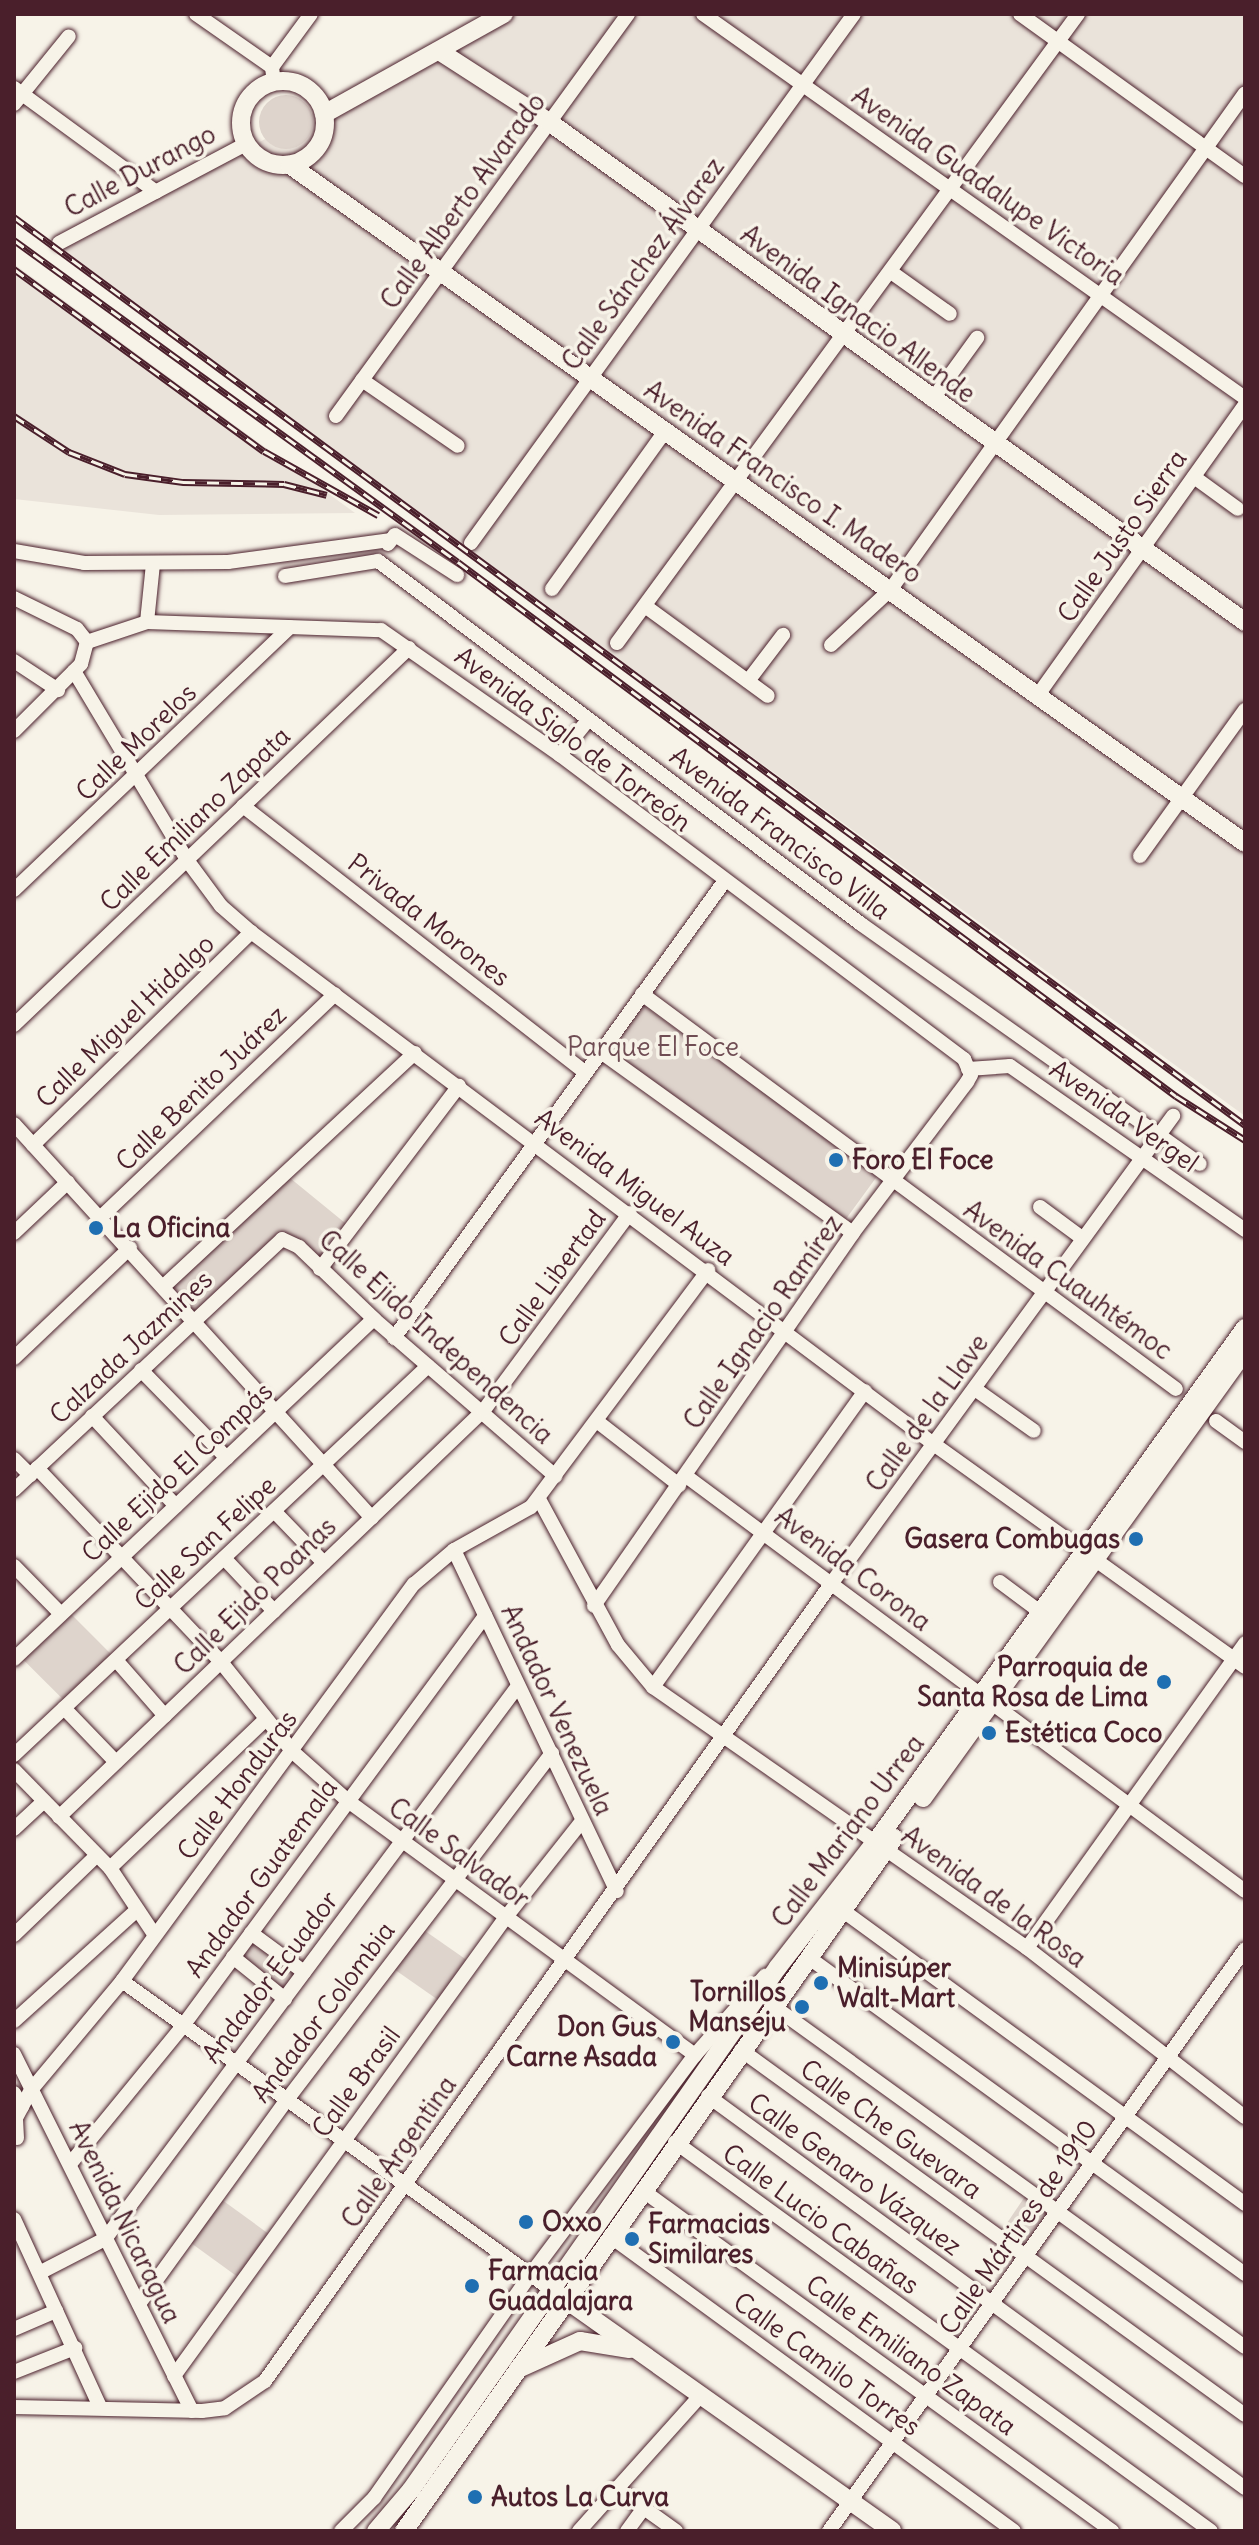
<!DOCTYPE html>
<html>
<head>
<meta charset="utf-8">
<style>
	body { margin:0 }
	#map { position:relative; width:1259px; height:2545px; overflow:hidden; background:#f7f3e8; font-family:Delius,sans-serif }
	div>[style] { position:absolute }
	[style*='--x'] { left:calc(var(--x)*1px); top:calc(var(--y)*1px); width:calc(var(--w)*1px); rotate:calc(var(--a)*1deg) }
	.built>* { inset:0; background:#eae3da }
	.green>* { inset:0; background:#ded4cc; transform-origin:0 0 }
	.round { border-radius:50% }
	.roads { filter:drop-shadow(0 0 2px #4a1f2b) drop-shadow(0 0 2px #4a1f2b) }
	.minor>* { height:14px; margin:-7px; padding:0 7px; transform-origin:7px; border-radius:7px; background:#f7f3e8 }
	.major>* { height:18px; margin:-9px; padding:0 9px; transform-origin:9px; border-radius:9px; background:#f7f3e8 }
	.major>.ring { margin:-9px; padding:0; box-sizing:content-box; background:none; border:18px solid #f7f3e8; border-radius:50% }
	.rail>* { height:7px; margin-top:-3.5px; transform-origin:0; background:repeating-linear-gradient(90deg,#f7f3e8 0 12px,#4a1f2b 0 24px); box-sizing:border-box; border-block:2px solid #4a1f2b }
	.dots>* { width:22px; height:22px; translate:-50% -50%; box-sizing:border-box; border:4px solid #f7f3e8; border-radius:50% }
	span { translate:-50% -50%; white-space:nowrap; text-align:center; line-height:1.15; -webkit-text-stroke:7px #f7f3e8; paint-order:stroke }
	.street-label { font-size:26px; color:#4a1f2b }
	.park-label { font-size:26px; color:#6f4c53 }
	.poi-label { font-size:26px; color:#4a1f2b; font-weight:700 }
	.left { translate:0 -50%; text-align:left }
	.right { translate:-100% -50%; text-align:right }
	.frame { position:absolute; inset:0; border:16px solid #4a1f2b; pointer-events:none }
</style>
</head>
<body>
<div id="map">
	<div class="built">
		<div style="clip-path:polygon(496px 14px,1245px 14px,1245px 1116px,58px 251px)"></div>
		<div style="clip-path:polygon(14px 264px,355px 513px,159px 515px,14px 499px)"></div>
	</div>
	<div class="green">
		<div class="round" style="left:259px;top:95px;width:54px;height:54px"></div>
		<div style="left:643px;top:1005px;width:290px;height:56px;rotate:36deg"></div>
		<div style="clip-path:polygon(290px 1178px,350px 1227px,320px 1266px,273px 1241px,196px 1314px,171px 1285px)"></div>
		<div style="left:68px;top:1611px;width:61px;height:66px;rotate:45deg"></div>
		<div style="left:418px;top:1926px;width:66px;height:49px;rotate:35deg"></div>
		<div style="left:251px;top:1933px;width:66px;height:30px;rotate:36deg"></div>
		<div style="left:1028px;top:2192px;width:34px;height:48px;rotate:34deg"></div>
		<div style="left:218px;top:2197px;width:69px;height:53px;rotate:36deg"></div>
	</div>
	<div class="roads">
		<div class="minor">
			<div style="--x:196;--y:14;--w:93;--a:34.9"></div>
			<div style="--x:703;--y:14;--w:664;--a:35.32"></div>
			<div style="--x:1020;--y:14;--w:277;--a:35.8"></div>
			<div style="--x:274;--y:82;--w:15;--a:-98"></div>
			<div style="--x:272;--y:67;--w:66;--a:-53.7"></div>
			<div style="--x:14;--y:88;--w:176;--a:36.2"></div>
			<div style="--x:14;--y:104;--w:87;--a:-51"></div>
			<div style="--x:59;--y:243;--w:212;--a:-27.9"></div>
			<div style="--x:891;--y:272;--w:72;--a:35.4"></div>
			<div style="--x:362;--y:380;--w:116;--a:34.5"></div>
			<div style="--x:932;--y:400;--w:77;--a:-54"></div>
			<div style="--x:336;--y:416;--w:497;--a:-54"></div>
			<div style="--x:1194;--y:477;--w:54;--a:36"></div>
			<div style="--x:471;--y:543;--w:653;--a:-54.1"></div>
			<div style="--x:388;--y:544;--w:11;--a:-52"></div>
			<div style="--x:395;--y:535;--w:74;--a:32.8"></div>
			<div style="--x:14;--y:551;--w:71;--a:9.7"></div>
			<div style="--x:84;--y:563;--w:144;--a:-0.4"></div>
			<div style="--x:228;--y:562;--w:163;--a:-7.7"></div>
			<div style="--x:378;--y:561;--w:604;--a:36.93"></div>
			<div style="--x:861;--y:924;--w:415;--a:35.3"></div>
			<div style="--x:285;--y:576;--w:94;--a:-9.2"></div>
			<div style="--x:552;--y:589;--w:194;--a:-54.4"></div>
			<div style="--x:14;--y:598;--w:70;--a:26.2"></div>
			<div style="--x:77;--y:629;--w:16;--a:52"></div>
			<div style="--x:645;--y:606;--w:152;--a:36.2"></div>
			<div style="--x:147;--y:622;--w:58;--a:-84.1"></div>
			<div style="--x:87;--y:642;--w:63;--a:-18.4"></div>
			<div style="--x:147;--y:622;--w:234;--a:2"></div>
			<div style="--x:381;--y:630;--w:218;--a:34.9"></div>
			<div style="--x:560;--y:755;--w:506;--a:36.96"></div>
			<div style="--x:964;--y:1059;--w:17;--a:66"></div>
			<div style="--x:971;--y:1075;--w:8;--a:120"></div>
			<div style="--x:967;--y:1082;--w:189;--a:127.1"></div>
			<div style="--x:853;--y:1233;--w:454;--a:124.8"></div>
			<div style="--x:617;--y:643;--w:780;--a:-53.76"></div>
			<div style="--x:831;--y:645;--w:82;--a:-43"></div>
			<div style="--x:891;--y:589;--w:609;--a:-54.48"></div>
			<div style="--x:14;--y:661;--w:53;--a:33.4"></div>
			<div style="--x:74;--y:671;--w:220;--a:59.1"></div>
			<div style="--x:187;--y:860;--w:57;--a:53.5"></div>
			<div style="--x:221;--y:906;--w:40;--a:41"></div>
			<div style="--x:251;--y:932;--w:855;--a:36.87"></div>
			<div style="--x:935;--y:1445;--w:381;--a:35.6"></div>
			<div style="--x:748;--y:681;--w:58;--a:-52.7"></div>
			<div style="--x:1038;--y:695;--w:356;--a:-54.5"></div>
			<div style="--x:14;--y:731;--w:95;--a:-45"></div>
			<div style="--x:81;--y:664;--w:23;--a:-75"></div>
			<div style="--x:560;--y:755;--w:45;--a:-51.3"></div>
			<div style="--x:243;--y:806;--w:433;--a:37.9"></div>
			<div style="--x:1140;--y:856;--w:180;--a:-54.3"></div>
			<div style="--x:14;--y:890;--w:381;--a:-43.6"></div>
			<div style="--x:642;--y:994;--w:664;--a:36.49"></div>
			<div style="--x:14;--y:1025;--w:546;--a:-43.66"></div>
			<div style="--x:601;--y:1052;--w:310;--a:35.7"></div>
			<div style="--x:968;--y:1069;--w:42;--a:-4.1"></div>
			<div style="--x:1010;--y:1066;--w:287;--a:34.9"></div>
			<div style="--x:14;--y:1124;--w:532;--a:47.74"></div>
			<div style="--x:33;--y:1145;--w:305;--a:-44.3"></div>
			<div style="--x:1040;--y:1207;--w:52;--a:36.4"></div>
			<div style="--x:101;--y:1217;--w:323;--a:-43.6"></div>
			<div style="--x:14;--y:1233;--w:74;--a:-43.4"></div>
			<div style="--x:320;--y:1269;--w:230;--a:-52.8"></div>
			<div style="--x:165;--y:1285;--w:341;--a:-42.9"></div>
			<div style="--x:394;--y:1338;--w:563;--a:-54.11"></div>
			<div style="--x:14;--y:1358;--w:160;--a:-43.5"></div>
			<div style="--x:141;--y:1370;--w:123;--a:45.7"></div>
			<div style="--x:975;--y:1389;--w:72;--a:35.4"></div>
			<div style="--x:92;--y:1416;--w:123;--a:47"></div>
			<div style="--x:1216;--y:1421;--w:36;--a:36"></div>
			<div style="--x:598;--y:1422;--w:103;--a:37.9"></div>
			<div style="--x:14;--y:1459;--w:23;--a:45"></div>
			<div style="--x:37;--y:1468;--w:267;--a:46.5"></div>
			<div style="--x:221;--y:1662;--w:115;--a:51.3"></div>
			<div style="--x:293;--y:1752;--w:74;--a:41.7"></div>
			<div style="--x:348;--y:1801;--w:430;--a:36.2"></div>
			<div style="--x:686;--y:1476;--w:696;--a:36.59"></div>
			<div style="--x:14;--y:1490;--w:367;--a:-43.1"></div>
			<div style="--x:282;--y:1239;--w:19;--a:25"></div>
			<div style="--x:299;--y:1247;--w:104;--a:43.8"></div>
			<div style="--x:374;--y:1319;--w:240;--a:40.9"></div>
			<div style="--x:539;--y:1499;--w:166;--a:61.6"></div>
			<div style="--x:618;--y:1645;--w:55;--a:50.2"></div>
			<div style="--x:653;--y:1687;--w:456;--a:34.9"></div>
			<div style="--x:1027;--y:1948;--w:276;--a:37.8"></div>
			<div style="--x:274;--y:1511;--w:72;--a:46.1"></div>
			<div style="--x:454;--y:1550;--w:378;--a:64.5"></div>
			<div style="--x:224;--y:1558;--w:73;--a:46.7"></div>
			<div style="--x:14;--y:1566;--w:67;--a:45.6"></div>
			<div style="--x:1000;--y:1582;--w:59;--a:36.7"></div>
			<div style="--x:14;--y:1659;--w:495;--a:-43.4"></div>
			<div style="--x:116;--y:1660;--w:74;--a:48.8"></div>
			<div style="--x:653;--y:1687;--w:364;--a:-54.4"></div>
			<div style="--x:64;--y:1708;--w:75;--a:46.1"></div>
			<div style="--x:14;--y:1755;--w:568;--a:-43.22"></div>
			<div style="--x:14;--y:1770;--w:137;--a:45.6"></div>
			<div style="--x:110;--y:1868;--w:79;--a:56.3"></div>
			<div style="--x:59;--y:1817;--w:588;--a:-43.76"></div>
			<div style="--x:484;--y:1410;--w:245;--a:-53.5"></div>
			<div style="--x:14;--y:1829;--w:41;--a:-43"></div>
			<div style="--x:110;--y:1868;--w:214;--a:-43.7"></div>
			<div style="--x:842;--y:1910;--w:499;--a:36.1"></div>
			<div style="--x:251;--y:1933;--w:66;--a:36.3"></div>
			<div style="--x:14;--y:1935;--w:115;--a:-43.9"></div>
			<div style="--x:1027;--y:1948;--w:375;--a:-54.4"></div>
			<div style="--x:233;--y:1957;--w:67;--a:38.9"></div>
			<div style="--x:808;--y:1957;--w:540;--a:35.96"></div>
			<div style="--x:122;--y:1981;--w:526;--a:35.71"></div>
			<div style="--x:773;--y:2006;--w:582;--a:35.85"></div>
			<div style="--x:14;--y:2021;--w:166;--a:-42.1"></div>
			<div style="--x:741;--y:2050;--w:622;--a:35.91"></div>
			<div style="--x:14;--y:2054;--w:399;--a:63.5"></div>
			<div style="--x:14;--y:2093;--w:16;--a:60"></div>
			<div style="--x:708;--y:2096;--w:665;--a:36.13"></div>
			<div style="--x:17;--y:2138;--w:20;--a:-93"></div>
			<div style="--x:16;--y:2118;--w:32;--a:-62"></div>
			<div style="--x:31;--y:2090;--w:142;--a:-50.1"></div>
			<div style="--x:122;--y:1981;--w:493;--a:-53.7"></div>
			<div style="--x:414;--y:1584;--w:52;--a:-40.4"></div>
			<div style="--x:454;--y:1550;--w:88;--a:-29.2"></div>
			<div style="--x:531;--y:1507;--w:296;--a:-53.2"></div>
			<div style="--x:675;--y:2142;--w:662;--a:35.97"></div>
			<div style="--x:70;--y:2164;--w:177;--a:-50.7"></div>
			<div style="--x:182;--y:2027;--w:511;--a:-53.6"></div>
			<div style="--x:642;--y:2190;--w:581;--a:35.96"></div>
			<div style="--x:14;--y:2219;--w:207;--a:65.4"></div>
			<div style="--x:610;--y:2236;--w:500;--a:36.14"></div>
			<div style="--x:41;--y:2272;--w:72;--a:-27.3"></div>
			<div style="--x:105;--y:2239;--w:690;--a:-53.25"></div>
			<div style="--x:139;--y:2304;--w:251;--a:-54.1"></div>
			<div style="--x:286;--y:2101;--w:438;--a:-52.6"></div>
			<div style="--x:14;--y:2329;--w:46;--a:-23.2"></div>
			<div style="--x:14;--y:2372;--w:66;--a:-21.5"></div>
			<div style="--x:174;--y:2376;--w:566;--a:-54.12"></div>
			<div style="--x:506;--y:1917;--w:122;--a:-51.6"></div>
			<div style="--x:14;--y:2407;--w:188;--a:1.2"></div>
			<div style="--x:202;--y:2411;--w:23;--a:-7"></div>
			<div style="--x:225;--y:2408;--w:48;--a:-34"></div>
			<div style="--x:265;--y:2381;--w:978;--a:-54.62"></div>
			<div style="--x:831;--y:1584;--w:580;--a:-53.84"></div>
			<div style="--x:616;--y:2488;--w:74;--a:35.6"></div>
			<div style="--x:341;--y:2531;--w:47;--a:-45"></div>
			<div style="--x:374;--y:2498;--w:274;--a:-55"></div>
			<div style="--x:531;--y:2274;--w:274;--a:-53.2"></div>
			<div style="--x:695;--y:2055;--w:106;--a:-48.5"></div>
			<div style="--x:579;--y:2531;--w:183;--a:-48.1"></div>
			<div style="--x:627;--y:2531;--w:29;--a:-54"></div>
			<div style="--x:829;--y:2531;--w:715;--a:-54.44"></div>
		</div>
		<div class="major">
			<div style="--x:439;--y:51;--w:131;--a:32.8"></div>
			<div style="--x:549;--y:122;--w:857;--a:35.69"></div>
			<div class="ring" style="left:241px;top:81px;width:66px;height:66px"></div>
			<div style="--x:324;--y:114;--w:206;--a:-29.1"></div>
			<div style="--x:290;--y:165;--w:1171;--a:35.37"></div>
			<div style="--x:923;--y:1798;--w:551;--a:-54.23"></div>
			<div style="--x:555;--y:2292;--w:413;--a:35.3"></div>
			<div style="--x:518;--y:2369;--w:68;--a:-24.3"></div>
			<div style="--x:580;--y:2341;--w:50;--a:9.3"></div>
			<div style="--x:376;--y:2531;--w:54;--a:-49.5"></div>
			<div style="--x:411;--y:2490;--w:639;--a:-54.94"></div>
			<div style="--x:778;--y:1967;--w:161;--a:-52.1"></div>
			<div style="--x:877;--y:1840;--w:631;--a:-54.29"></div>
			<div style="--x:404;--y:2531;--w:849;--a:-54.74"></div>
		</div>
	</div>
	<div class="rail">
		<div style="--x:14;--y:217;--w:1530;--a:36.41"></div>
		<div style="--x:14;--y:240;--w:548;--a:35.95"></div>
		<div style="--x:458;--y:562;--w:895;--a:36.64"></div>
		<div style="--x:1176;--y:1096;--w:82;--a:32.5"></div>
		<div style="--x:14;--y:269;--w:309;--a:36.1"></div>
		<div style="--x:264;--y:451;--w:131;--a:29.3"></div>
		<div style="--x:14;--y:416;--w:66;--a:33.2"></div>
		<div style="--x:69;--y:452;--w:60;--a:21.4"></div>
		<div style="--x:125;--y:474;--w:59;--a:7.9"></div>
		<div style="--x:183;--y:482;--w:101;--a:1.1"></div>
		<div style="--x:284;--y:484;--w:44;--a:14.3"></div>
	</div>
	<div class="dots">
		<div style="left:836px;top:1160px;background:#1f6fb2"></div>
		<div style="left:96px;top:1228px;background:#1f6fb2"></div>
		<div style="left:1136px;top:1539px;background:#1f6fb2"></div>
		<div style="left:1164px;top:1682px;background:#1f6fb2"></div>
		<div style="left:989px;top:1733px;background:#1f6fb2"></div>
		<div style="left:821px;top:1983px;background:#1f6fb2"></div>
		<div style="left:802px;top:2007px;background:#1f6fb2"></div>
		<div style="left:673px;top:2042px;background:#1f6fb2"></div>
		<div style="left:526px;top:2222px;background:#1f6fb2"></div>
		<div style="left:632px;top:2239px;background:#1f6fb2"></div>
		<div style="left:472px;top:2286px;background:#1f6fb2"></div>
		<div style="left:475px;top:2497px;background:#1f6fb2"></div>
	</div>
	<div class="street-label">
		<span style="left:140px;top:171px;rotate:-28deg">Calle Durango</span>
		<span style="left:988px;top:186px;rotate:35deg">Avenida Guadalupe Victoria</span>
		<span style="left:463px;top:201px;rotate:-54deg">Calle Alberto Alvarado</span>
		<span style="left:643px;top:264px;rotate:-54deg">Calle Sánchez Álvarez</span>
		<span style="left:858px;top:314px;rotate:36deg">Avenida Ignacio Allende</span>
		<span style="left:783px;top:482px;rotate:35deg">Avenida Francisco I. Madero</span>
		<span style="left:1122px;top:536px;rotate:-55deg">Calle Justo Sierra</span>
		<span style="left:573px;top:739px;rotate:37deg">Avenida Siglo de Torreón</span>
		<span style="left:136px;top:742px;rotate:-44deg">Calle Morelos</span>
		<span style="left:195px;top:819px;rotate:-44deg">Calle Emiliano Zapata</span>
		<span style="left:780px;top:833px;rotate:37deg">Avenida Francisco Villa</span>
		<span style="left:429px;top:920px;rotate:38deg">Privada Morones</span>
		<span style="left:125px;top:1021px;rotate:-44deg">Calle Miguel Hidalgo</span>
		<span style="left:201px;top:1088px;rotate:-44deg">Calle Benito Juárez</span>
		<span style="left:1124px;top:1116px;rotate:35deg">Avenida Vergel</span>
		<span style="left:635px;top:1187px;rotate:37deg">Avenida Miguel Auza</span>
		<span style="left:552px;top:1278px;rotate:-54deg">Calle Libertad</span>
		<span style="left:1068px;top:1280px;rotate:36deg">Avenida Cuauhtémoc</span>
		<span style="left:763px;top:1322px;rotate:-55deg">Calle Ignacio Ramírez</span>
		<span style="left:436px;top:1337px;rotate:42deg">Calle Ejido Independencia</span>
		<span style="left:131px;top:1347px;rotate:-43deg">Calzada Jazmines</span>
		<span style="left:927px;top:1413px;rotate:-54deg">Calle de la Llave</span>
		<span style="left:177px;top:1472px;rotate:-43deg">Calle Ejido El Compás</span>
		<span style="left:205px;top:1543px;rotate:-43deg">Calle San Felipe</span>
		<span style="left:853px;top:1569px;rotate:37deg">Avenida Corona</span>
		<span style="left:255px;top:1596px;rotate:-44deg">Calle Ejido Poanas</span>
		<span style="left:557px;top:1710px;rotate:65deg">Andador Venezuela</span>
		<span style="left:237px;top:1785px;rotate:-53deg">Calle Honduras</span>
		<span style="left:848px;top:1831px;rotate:-53deg">Calle Mariano Urrea</span>
		<span style="left:459px;top:1853px;rotate:36deg">Calle Salvador</span>
		<span style="left:261px;top:1878px;rotate:-54deg">Andador Guatemala</span>
		<span style="left:994px;top:1897px;rotate:36deg">Avenida de la Rosa</span>
		<span style="left:270px;top:1977px;rotate:-53deg">Andador Ecuador</span>
		<span style="left:323px;top:2012px;rotate:-53deg">Andador Colombia</span>
		<span style="left:356px;top:2082px;rotate:-54deg">Calle Brasil</span>
		<span style="left:891px;top:2129px;rotate:36deg">Calle Che Guevara</span>
		<span style="left:399px;top:2152px;rotate:-55deg">Calle Argentina</span>
		<span style="left:855px;top:2174px;rotate:36deg">Calle Genaro Vázquez</span>
		<span style="left:821px;top:2219px;rotate:36deg">Calle Lucio Cabañas</span>
		<span style="left:125px;top:2222px;rotate:64deg">Avenida Nicaragua</span>
		<span style="left:1018px;top:2227px;rotate:-55deg">Calle Mártires de 1910</span>
		<span style="left:911px;top:2355px;rotate:36deg">Calle Emiliano Zapata</span>
		<span style="left:827px;top:2364px;rotate:36deg">Calle Camilo Torres</span>
	</div>
	<div class="park-label">
		<span style="left:653px;top:1047px">Parque El Foce</span>
	</div>
	<div class="poi-label">
		<span class="left" style="left:852px;top:1160px">Foro El Foce</span>
		<span class="left" style="left:112px;top:1228px">La Oficina</span>
		<span class="right" style="left:1120px;top:1539px">Gasera Combugas</span>
		<span class="right" style="left:1148px;top:1682px">Parroquia de<br>Santa Rosa de Lima</span>
		<span class="left" style="left:1005px;top:1733px">Estética Coco</span>
		<span class="left" style="left:837px;top:1983px">Minisúper<br>Walt-Mart</span>
		<span class="right" style="left:786px;top:2007px">Tornillos<br>Manseju</span>
		<span class="right" style="left:657px;top:2042px">Don Gus<br>Carne Asada</span>
		<span class="left" style="left:542px;top:2222px">Oxxo</span>
		<span class="left" style="left:648px;top:2239px">Farmacias<br>Similares</span>
		<span class="left" style="left:488px;top:2286px">Farmacia<br>Guadalajara</span>
		<span class="left" style="left:491px;top:2497px">Autos La Curva</span>
	</div>
	<div class="frame"></div>
</div>
</body>
</html>
